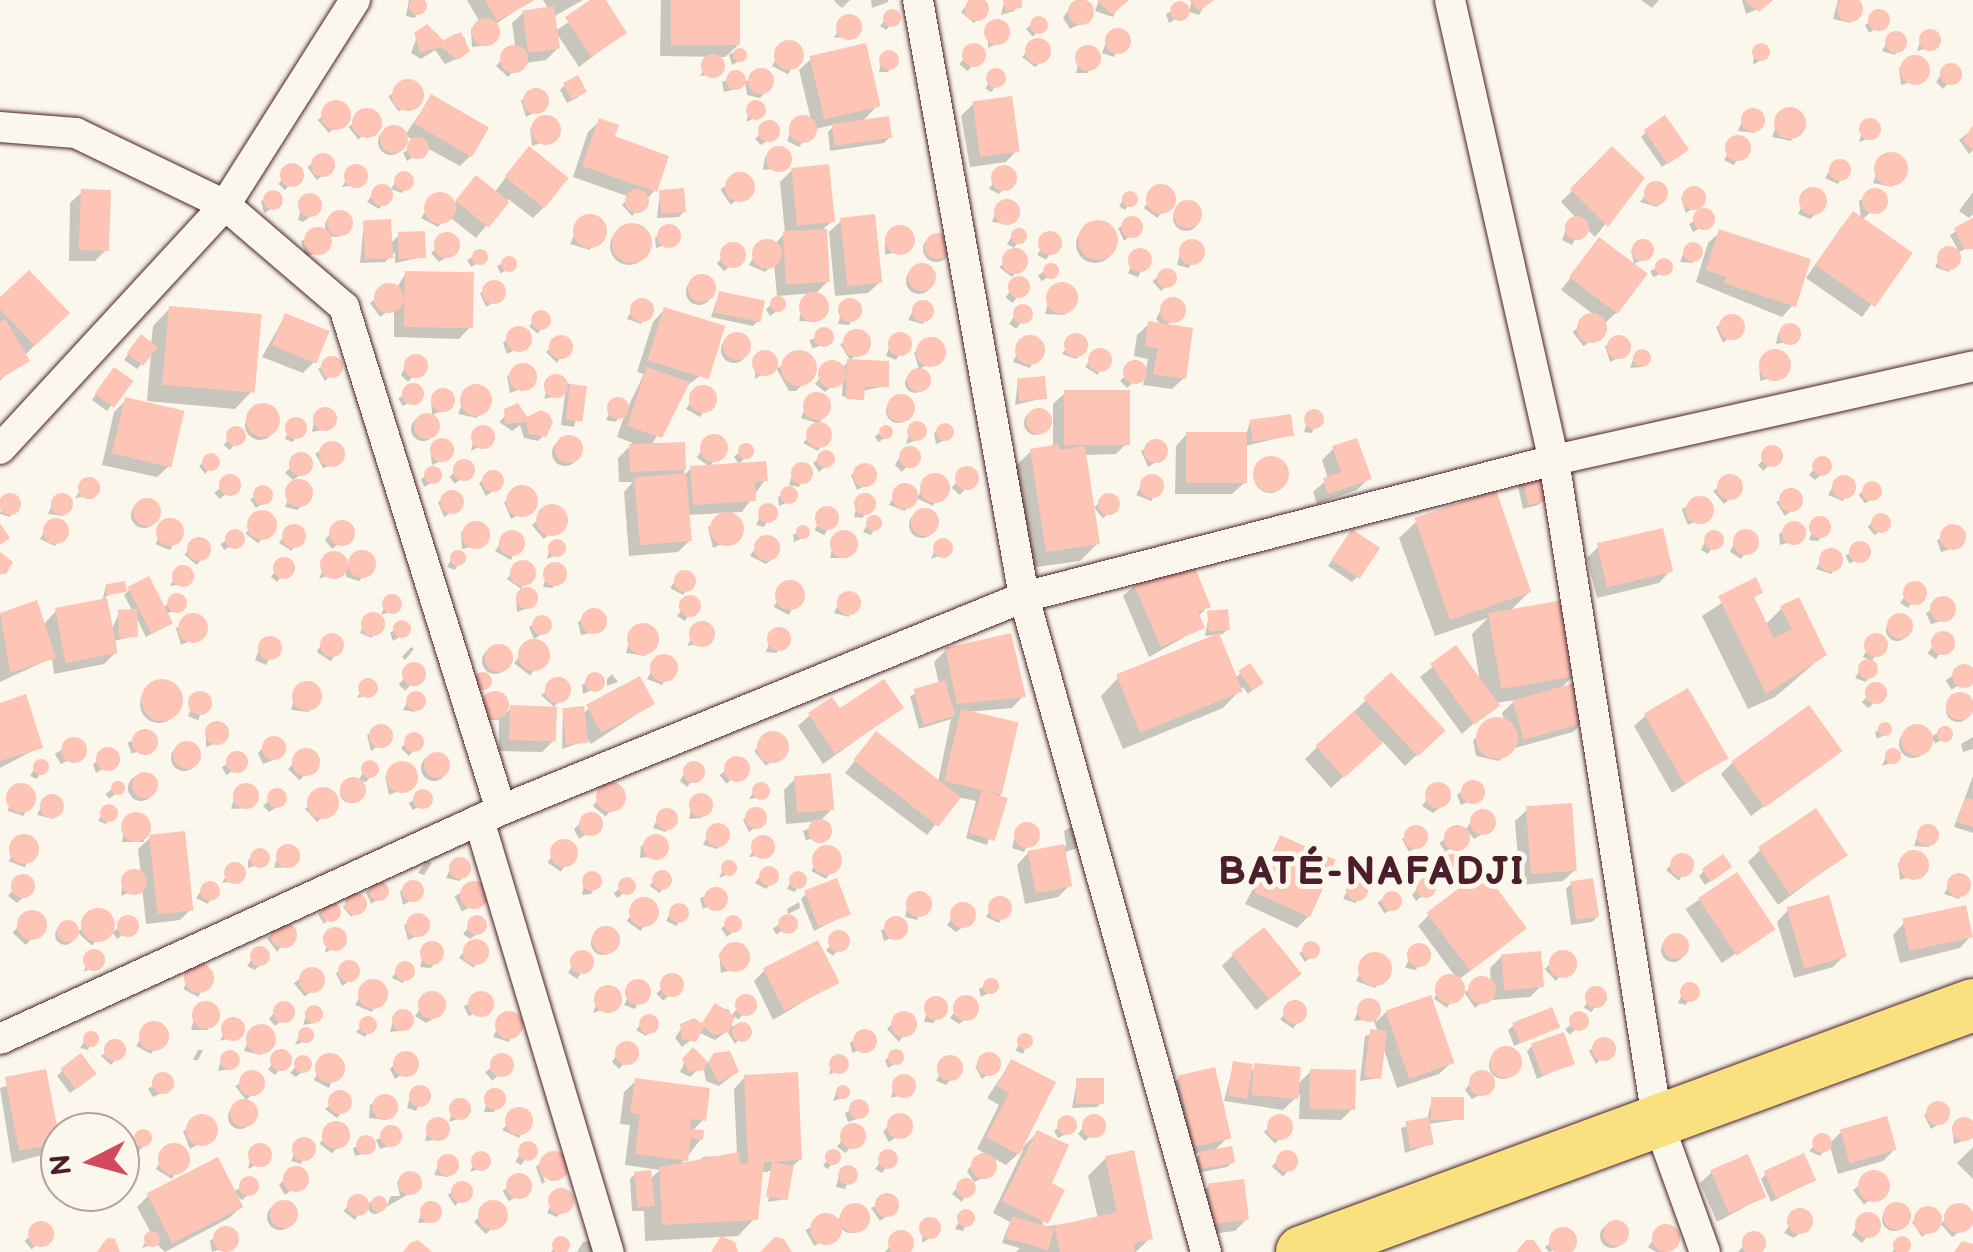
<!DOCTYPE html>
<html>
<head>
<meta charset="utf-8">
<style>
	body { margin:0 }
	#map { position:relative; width:1973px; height:1252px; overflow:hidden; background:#fbf7ec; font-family:"Balsamiq Sans",sans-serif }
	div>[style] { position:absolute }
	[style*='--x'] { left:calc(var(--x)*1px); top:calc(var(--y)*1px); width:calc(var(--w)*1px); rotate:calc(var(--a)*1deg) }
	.shadow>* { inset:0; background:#0003; transform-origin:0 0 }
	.round { border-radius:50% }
	.building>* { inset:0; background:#fec4b5; transform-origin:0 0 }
	.roads { filter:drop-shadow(0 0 2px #4a1f2b) drop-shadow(0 0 2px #4a1f2b) }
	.street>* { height:30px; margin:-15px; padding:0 15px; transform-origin:15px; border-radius:15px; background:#fbf7ec }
	.highway>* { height:52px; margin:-26px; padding:0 26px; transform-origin:26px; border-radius:26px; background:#fae180 }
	span { translate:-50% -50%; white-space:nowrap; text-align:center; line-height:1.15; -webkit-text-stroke:10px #fbf7ec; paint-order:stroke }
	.district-label { font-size:40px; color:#4a1f2b; font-weight:700; letter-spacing:2.5px }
	.north { position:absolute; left:40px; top:1112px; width:100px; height:100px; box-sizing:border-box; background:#fbf7ec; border:2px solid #b4a19f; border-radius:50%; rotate:264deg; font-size:28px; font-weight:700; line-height:40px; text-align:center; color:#4a1f2b }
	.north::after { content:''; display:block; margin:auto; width:35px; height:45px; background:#d1495b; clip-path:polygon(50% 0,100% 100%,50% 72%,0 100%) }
</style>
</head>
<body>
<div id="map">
	<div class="shadow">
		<div style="clip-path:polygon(409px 0,423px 0,415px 18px,406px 16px)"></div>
		<div style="clip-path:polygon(467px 0,530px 0,530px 1px,493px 26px,489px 45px,472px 47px,471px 29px,481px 24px)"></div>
		<div style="clip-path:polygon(543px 0,583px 0,553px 17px,555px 31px,603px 0,624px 33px,579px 67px,555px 31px,557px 49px,546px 60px,520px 64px,508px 77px,496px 66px,515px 45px,512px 23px,524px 12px,548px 9px)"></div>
		<div style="clip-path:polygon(661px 0,738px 0,737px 46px,725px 57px,660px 56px)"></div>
		<div style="clip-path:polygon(850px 0,842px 8px,834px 1px,836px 0)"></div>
		<div style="clip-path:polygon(871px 0,888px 0,888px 2px,872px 8px)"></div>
		<div style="clip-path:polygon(971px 0,984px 0,988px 7px,974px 23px,961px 12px)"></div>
		<div style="clip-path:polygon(1018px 0,1014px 11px,1001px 15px,1004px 2px)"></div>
		<div style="clip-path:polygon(1099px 0,1122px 0,1113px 17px,1095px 11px)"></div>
		<div style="clip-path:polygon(1192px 0,1207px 0,1199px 15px,1189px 12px)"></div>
		<div style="clip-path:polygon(1641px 0,1659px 0,1652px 8px)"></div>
		<div style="clip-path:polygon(1742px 0,1768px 0,1769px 4px,1746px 14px)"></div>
		<div style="clip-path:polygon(1838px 0,1859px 0,1851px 23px,1833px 19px)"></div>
		<div style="clip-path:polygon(1184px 5px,1187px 13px,1169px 23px,1166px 14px)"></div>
		<div style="clip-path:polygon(1071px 6px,1089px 7px,1089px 20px,1070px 29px,1063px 18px)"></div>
		<div style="clip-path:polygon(891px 12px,898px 17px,886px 30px,880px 26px)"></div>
		<div style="clip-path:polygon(1883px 14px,1887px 21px,1869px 33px,1865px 25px)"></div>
		<div style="clip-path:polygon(846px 16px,858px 21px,857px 35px,834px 38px)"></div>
		<div style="clip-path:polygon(1038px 18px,1044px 22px,1033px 37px,1026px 29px)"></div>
		<div style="clip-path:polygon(988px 27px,1006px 28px,1005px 40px,988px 48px)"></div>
		<div style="clip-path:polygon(420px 29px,438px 34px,441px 45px,454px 34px,465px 38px,463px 56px,445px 64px,435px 50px,421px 59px,411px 53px)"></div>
		<div style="clip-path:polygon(1109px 35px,1125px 36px,1114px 57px,1102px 53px)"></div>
		<div style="clip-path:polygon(1890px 36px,1903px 40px,1895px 55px,1882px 51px)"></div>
		<div style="clip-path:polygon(1922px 36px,1936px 36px,1936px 46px,1917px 51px)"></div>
		<div style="clip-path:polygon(1035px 42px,1046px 45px,1046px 58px,1035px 67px,1022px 57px)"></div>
		<div style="left:784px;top:43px;width:18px;height:26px;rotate:27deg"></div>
		<div style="left:975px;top:46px;width:11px;height:24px;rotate:41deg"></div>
		<div style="clip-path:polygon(1754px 49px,1766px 49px,1766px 57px,1753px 65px)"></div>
		<div style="clip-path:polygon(1082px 50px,1094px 50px,1088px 73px,1076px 73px)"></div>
		<div style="clip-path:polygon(743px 51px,744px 58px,732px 65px,729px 54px)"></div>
		<div style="clip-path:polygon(883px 54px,896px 58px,888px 72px,879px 72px)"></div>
		<div style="clip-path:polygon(711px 57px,721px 61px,720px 73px,700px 76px)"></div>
		<div style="clip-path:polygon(811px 59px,878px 105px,861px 123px,890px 137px,884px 143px,830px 151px,828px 132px,836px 124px,812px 130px,799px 147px,787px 141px,794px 122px,812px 124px,799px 70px)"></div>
		<div style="clip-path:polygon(1922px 61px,1924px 78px,1901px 85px,1899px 68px)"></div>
		<div style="clip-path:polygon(1946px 67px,1958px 73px,1943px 89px,1936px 82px)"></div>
		<div style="clip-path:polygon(763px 71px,770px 87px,760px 98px,747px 95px,745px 82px)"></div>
		<div style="left:997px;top:71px;width:7px;height:21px;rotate:34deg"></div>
		<div style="clip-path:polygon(740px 75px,739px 88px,724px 92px,722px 82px)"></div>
		<div style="left:410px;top:82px;width:18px;height:26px;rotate:56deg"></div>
		<div style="clip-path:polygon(565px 85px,579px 97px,567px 103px,560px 90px)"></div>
		<div style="clip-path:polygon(539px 91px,544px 108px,526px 117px,521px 100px)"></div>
		<div style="clip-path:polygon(431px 97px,471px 155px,460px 166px,427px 148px,407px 161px,403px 153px,418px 143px,405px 135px)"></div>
		<div style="clip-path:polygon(752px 103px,762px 105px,764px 114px,746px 122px)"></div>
		<div style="left:337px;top:104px;width:17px;height:25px;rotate:50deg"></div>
		<div style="clip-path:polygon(973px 104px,1017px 150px,1006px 162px,970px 167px,961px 116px)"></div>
		<div style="left:369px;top:111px;width:16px;height:26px;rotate:52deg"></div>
		<div style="clip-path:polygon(1781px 112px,1801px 116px,1791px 141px,1772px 137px)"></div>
		<div style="clip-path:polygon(1745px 114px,1762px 116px,1755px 133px,1738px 131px)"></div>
		<div style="clip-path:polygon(553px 120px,556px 138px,532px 146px,530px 128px)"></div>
		<div style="clip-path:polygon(600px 121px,655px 190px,632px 216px,622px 205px,630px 197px,573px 177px,588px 132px)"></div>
		<div style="clip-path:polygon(1865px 122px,1874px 122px,1874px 137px,1859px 142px)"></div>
		<div style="clip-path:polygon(770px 124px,776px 135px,761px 145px,755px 139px)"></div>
		<div style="clip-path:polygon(1973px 129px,1973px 150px,1969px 154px,1959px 140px)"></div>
		<div class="round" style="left:378px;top:129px;width:26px;height:26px"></div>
		<div style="clip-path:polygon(1646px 132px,1680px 154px,1662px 167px,1641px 137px)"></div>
		<div style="left:1736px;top:137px;width:11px;height:26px;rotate:27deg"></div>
		<div style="clip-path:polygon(784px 149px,787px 167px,763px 170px,765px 157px)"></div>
		<div style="clip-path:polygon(1612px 150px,1641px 179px,1595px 237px,1583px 225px,1572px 245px,1562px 240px,1568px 223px,1582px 224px,1561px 202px)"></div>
		<div style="left:323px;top:156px;width:16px;height:19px;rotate:55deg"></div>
		<div style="clip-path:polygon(1883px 157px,1902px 162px,1892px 187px,1873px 183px)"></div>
		<div style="clip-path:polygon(518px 161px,544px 207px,533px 218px,508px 199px,476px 238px,447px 215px,438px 227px,421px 218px,436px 196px,453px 205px,465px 190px,494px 193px)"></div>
		<div style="clip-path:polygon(1834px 163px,1848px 169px,1838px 184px,1825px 178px)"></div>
		<div style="left:294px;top:166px;width:9px;height:24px;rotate:41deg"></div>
		<div style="clip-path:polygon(353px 167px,364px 172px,363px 184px,342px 187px)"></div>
		<div style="clip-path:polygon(1003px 167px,1014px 179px,999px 194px,989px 189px)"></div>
		<div style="clip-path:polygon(792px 170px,833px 221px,824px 228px,827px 282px,816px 293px,777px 296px,774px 263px,765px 272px,749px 265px,762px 242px,772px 247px,785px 233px,780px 182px)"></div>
		<div style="left:742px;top:175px;width:18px;height:26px;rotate:56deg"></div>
		<div style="clip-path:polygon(399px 176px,410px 179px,402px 193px,391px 189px)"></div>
		<div style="clip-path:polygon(1655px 183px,1665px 190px,1662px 202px,1657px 207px,1640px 202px)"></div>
		<div style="clip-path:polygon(378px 187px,390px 194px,379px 209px,367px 202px)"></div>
		<div style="left:1159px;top:187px;width:17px;height:26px;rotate:36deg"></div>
		<div style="clip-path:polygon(1696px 189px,1701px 204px,1686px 213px,1681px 198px)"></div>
		<div style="clip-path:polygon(1810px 190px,1822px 195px,1822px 209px,1810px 219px,1798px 214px)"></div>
		<div style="clip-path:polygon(1878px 190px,1885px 199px,1862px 220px,1909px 253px,1862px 317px,1806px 278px,1842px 226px,1853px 214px,1861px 220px,1859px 201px)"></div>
		<div style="clip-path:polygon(82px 192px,107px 249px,95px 261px,69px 261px,70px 203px)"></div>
		<div style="clip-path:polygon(660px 192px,684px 211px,679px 217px,657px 218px)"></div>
		<div style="clip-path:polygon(1973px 192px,1973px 214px,1969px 218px,1959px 211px)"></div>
		<div style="clip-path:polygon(275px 194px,277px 206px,264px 213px,261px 201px)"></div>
		<div style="clip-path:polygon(1128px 194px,1134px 197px,1125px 210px,1119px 206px)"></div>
		<div style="clip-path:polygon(304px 197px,316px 198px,320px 209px,303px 222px,298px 220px)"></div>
		<div style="clip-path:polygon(999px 205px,1016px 207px,1009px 224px,992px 222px)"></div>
		<div class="round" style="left:1173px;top:205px;width:26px;height:26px"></div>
		<div style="clip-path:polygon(1708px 212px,1712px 221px,1693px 232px,1689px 224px)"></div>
		<div class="round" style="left:325px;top:215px;width:22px;height:22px"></div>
		<div style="clip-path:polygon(582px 218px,602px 225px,590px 250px,570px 244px)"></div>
		<div style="clip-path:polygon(1134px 219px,1141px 226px,1124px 241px,1118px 228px)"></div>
		<div style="clip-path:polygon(841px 221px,880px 282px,868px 293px,835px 296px,829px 232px)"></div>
		<div style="clip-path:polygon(1973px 221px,1973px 245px,1959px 252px,1950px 235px)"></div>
		<div style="clip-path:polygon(364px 223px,390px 244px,400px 234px,423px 257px,395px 263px,395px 252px,385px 262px,360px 263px)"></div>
		<div class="round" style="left:1076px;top:225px;width:38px;height:38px"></div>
		<div class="round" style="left:610px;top:227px;width:38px;height:38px"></div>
		<div style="clip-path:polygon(670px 227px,677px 241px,656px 248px,655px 238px)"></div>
		<div style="clip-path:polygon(1016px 230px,1024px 234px,1014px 248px,1007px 244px)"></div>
		<div style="clip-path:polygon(908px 231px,908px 249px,885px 255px,885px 237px)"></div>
		<div style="clip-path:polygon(323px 232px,328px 247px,306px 257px,301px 241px)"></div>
		<div style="clip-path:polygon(1720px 232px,1793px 305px,1782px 317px,1696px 282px,1708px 243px)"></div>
		<div style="left:1049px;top:234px;width:10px;height:24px;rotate:29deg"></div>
		<div class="round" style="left:923px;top:236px;width:26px;height:26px"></div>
		<div style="clip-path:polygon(449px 237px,456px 251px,439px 262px,431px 253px)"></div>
		<div style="clip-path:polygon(1599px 241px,1617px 312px,1605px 323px,1561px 290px)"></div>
		<div style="clip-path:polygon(1646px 242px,1649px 256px,1634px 264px,1631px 250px)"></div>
		<div style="left:735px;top:245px;width:11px;height:26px;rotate:45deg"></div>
		<div style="clip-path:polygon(1182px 246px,1199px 246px,1189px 268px,1177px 265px)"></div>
		<div style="clip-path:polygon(1686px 247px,1699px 248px,1693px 263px,1680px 262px)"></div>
		<div style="left:1137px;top:251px;width:11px;height:24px;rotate:22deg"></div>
		<div style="clip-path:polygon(1943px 251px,1958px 257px,1949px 272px,1935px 267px)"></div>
		<div style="left:481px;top:252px;width:8px;height:16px;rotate:60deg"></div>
		<div style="clip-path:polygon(1020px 253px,1025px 262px,1012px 277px,999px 267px)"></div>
		<div style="left:511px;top:260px;width:8px;height:15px;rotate:67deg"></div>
		<div style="left:1668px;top:262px;width:7px;height:20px;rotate:63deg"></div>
		<div style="left:1052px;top:266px;width:7px;height:17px;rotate:56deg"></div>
		<div class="round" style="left:906px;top:268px;width:26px;height:26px"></div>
		<div style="left:1165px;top:270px;width:13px;height:17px;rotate:48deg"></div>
		<div style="clip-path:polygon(406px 273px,470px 327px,459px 339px,394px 337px,394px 306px,380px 317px,370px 303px,390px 287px,394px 292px)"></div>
		<div style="left:1019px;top:279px;width:9px;height:23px;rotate:36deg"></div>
		<div class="round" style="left:686px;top:279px;width:26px;height:26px"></div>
		<div style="clip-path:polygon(501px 286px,502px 297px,486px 307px,480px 293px)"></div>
		<div style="clip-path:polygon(1052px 289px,1071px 290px,1065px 315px,1045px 314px)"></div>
		<div style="clip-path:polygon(719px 294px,758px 321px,753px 326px,711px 317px)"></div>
		<div style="clip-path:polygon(804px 298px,822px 299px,816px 322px,799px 321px)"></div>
		<div style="clip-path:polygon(780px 299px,783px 307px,770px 316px,766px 309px)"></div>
		<div style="clip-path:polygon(0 300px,66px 313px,0 381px)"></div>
		<div style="clip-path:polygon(845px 301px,860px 309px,849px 325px,838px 324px)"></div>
		<div style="clip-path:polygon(1166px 301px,1183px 309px,1166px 326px,1184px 378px,1172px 389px,1143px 385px,1148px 359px,1134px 356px,1137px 335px,1149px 324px,1163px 326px,1156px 319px)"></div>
		<div style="clip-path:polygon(635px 304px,650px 307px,641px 324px,627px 319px)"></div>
		<div style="clip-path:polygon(917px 304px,931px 308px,923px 324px,908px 320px)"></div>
		<div style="left:1022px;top:306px;width:9px;height:22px;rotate:36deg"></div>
		<div style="clip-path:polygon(170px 308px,252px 391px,235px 409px,147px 401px,151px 353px,137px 369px,124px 360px,137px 342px,151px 345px,153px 326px)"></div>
		<div style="clip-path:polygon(664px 310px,700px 376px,685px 387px,651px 446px,683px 445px,684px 476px,691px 468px,765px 480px,742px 512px,688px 515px,690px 540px,678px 552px,629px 556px,624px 492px,633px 482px,619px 482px,618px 458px,633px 443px,617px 437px,626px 411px,615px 422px,606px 420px,614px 401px,627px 409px,644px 374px,637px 372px,653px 322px)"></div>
		<div style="left:539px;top:314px;width:11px;height:16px;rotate:38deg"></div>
		<div style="clip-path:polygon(285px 316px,314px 362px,303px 373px,262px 357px)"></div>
		<div style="left:1593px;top:316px;width:18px;height:26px;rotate:52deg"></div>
		<div style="clip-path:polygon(1734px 317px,1742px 326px,1723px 343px,1716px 327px)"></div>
		<div style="clip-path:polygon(1793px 326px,1795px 341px,1776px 344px,1778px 334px)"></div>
		<div style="clip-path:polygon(518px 329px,529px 342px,507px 354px,503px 343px)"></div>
		<div style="left:828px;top:333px;width:9px;height:20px;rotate:69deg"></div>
		<div style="clip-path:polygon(864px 335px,867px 348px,850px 360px,840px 344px)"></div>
		<div style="clip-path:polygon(1076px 335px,1085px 342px,1081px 354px,1076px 359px,1062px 354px)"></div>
		<div class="round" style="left:721px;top:337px;width:26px;height:26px"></div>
		<div style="clip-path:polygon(1621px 338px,1626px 354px,1610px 362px,1605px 346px)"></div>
		<div style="clip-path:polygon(560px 339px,569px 343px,557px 363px,546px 352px)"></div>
		<div style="clip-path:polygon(892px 339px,907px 340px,896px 360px,886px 356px)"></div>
		<div style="clip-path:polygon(1024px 339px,1041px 345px,1030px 368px,1013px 362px)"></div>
		<div style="clip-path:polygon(937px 342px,942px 358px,919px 369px,914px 352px)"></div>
		<div style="clip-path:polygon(1096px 352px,1106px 354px,1098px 375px,1085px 367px)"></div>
		<div style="clip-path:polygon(803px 353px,814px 373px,796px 391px,789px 391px,775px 366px,755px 379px,756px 357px,770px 354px,778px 368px)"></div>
		<div style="clip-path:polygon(1635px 355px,1647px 355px,1642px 367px,1630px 368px)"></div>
		<div style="clip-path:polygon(1783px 355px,1784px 374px,1760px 381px,1759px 362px)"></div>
		<div style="clip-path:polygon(410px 358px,424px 364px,408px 382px,401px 375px)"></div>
		<div style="clip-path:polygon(333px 359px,340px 365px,325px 381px,318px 369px)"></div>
		<div style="clip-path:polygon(832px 362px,840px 370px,848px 362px,886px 386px,862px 391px,860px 400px,842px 396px,843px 377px,825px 392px,815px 384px)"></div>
		<div style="left:1137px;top:364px;width:10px;height:24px;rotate:45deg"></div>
		<div style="clip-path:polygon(530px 369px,532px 385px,510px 393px,507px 376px)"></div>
		<div class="round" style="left:905px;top:373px;width:20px;height:20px"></div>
		<div style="clip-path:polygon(109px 375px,129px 381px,107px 411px,92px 400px)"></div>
		<div style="clip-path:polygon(550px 378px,584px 388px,574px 427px,561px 425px,565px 394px,544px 399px)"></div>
		<div style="clip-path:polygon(1018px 381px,1044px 398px,1015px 405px)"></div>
		<div style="left:418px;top:388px;width:9px;height:22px;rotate:63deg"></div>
		<div style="clip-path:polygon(699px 389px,714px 396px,700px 417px,686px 409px)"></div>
		<div style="clip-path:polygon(468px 390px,486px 394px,477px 418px,458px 414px)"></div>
		<div style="clip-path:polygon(448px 392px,448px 409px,432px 415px,431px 398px)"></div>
		<div style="clip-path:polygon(1065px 393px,1127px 443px,1116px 454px,1084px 455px,1097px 544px,1080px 561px,1029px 568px,1014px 468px,1031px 451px,1053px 448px,1053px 404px)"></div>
		<div style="clip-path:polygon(810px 396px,827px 400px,820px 424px,801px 418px)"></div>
		<div class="round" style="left:886px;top:399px;width:24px;height:24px"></div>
		<div style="clip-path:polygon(126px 400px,169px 466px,157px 477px,102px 465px,114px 412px)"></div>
		<div style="clip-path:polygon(517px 405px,544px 435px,538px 441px,524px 438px,520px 425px,512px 431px,499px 422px)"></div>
		<div style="clip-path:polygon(326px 409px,334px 418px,328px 429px,312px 432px,315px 415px)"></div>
		<div class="round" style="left:245px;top:410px;width:30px;height:30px"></div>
		<div class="round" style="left:1024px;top:411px;width:24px;height:24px"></div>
		<div style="clip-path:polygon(1309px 413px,1318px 414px,1312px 433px,1304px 432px)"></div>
		<div class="round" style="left:411px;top:417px;width:24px;height:24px"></div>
		<div style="clip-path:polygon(293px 420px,302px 422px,293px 442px,285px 439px)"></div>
		<div style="clip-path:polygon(1250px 422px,1291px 435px,1245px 446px,1244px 483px,1232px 494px,1175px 494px,1176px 446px,1187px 434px,1246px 435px)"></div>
		<div style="clip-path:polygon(912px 424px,921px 425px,920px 439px,906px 444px)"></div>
		<div style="clip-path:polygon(821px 425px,829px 434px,818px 451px,803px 443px)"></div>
		<div style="clip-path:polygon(948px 426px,950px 438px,936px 444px,934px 433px)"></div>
		<div style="left:887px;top:428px;width:7px;height:15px;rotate:56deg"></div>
		<div style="left:237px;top:429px;width:8px;height:21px;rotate:40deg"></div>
		<div style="clip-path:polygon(476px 429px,488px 429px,492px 440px,471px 451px)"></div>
		<div style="left:711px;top:437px;width:16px;height:25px;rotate:35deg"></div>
		<div class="round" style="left:552px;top:440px;width:26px;height:26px"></div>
		<div style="clip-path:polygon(447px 442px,448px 458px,432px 465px,430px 448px)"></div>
		<div style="clip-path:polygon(1158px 442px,1164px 457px,1148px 467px,1141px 451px)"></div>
		<div style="left:333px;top:444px;width:17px;height:20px;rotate:62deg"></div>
		<div style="clip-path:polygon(747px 446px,752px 451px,739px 464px,734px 457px)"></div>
		<div style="clip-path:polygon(1334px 448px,1369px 478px,1357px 490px,1317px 504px,1313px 492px,1328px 479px,1322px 460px)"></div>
		<div style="left:1774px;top:449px;width:8px;height:23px;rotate:45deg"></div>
		<div style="clip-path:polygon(904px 450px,917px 455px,902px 472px,895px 465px)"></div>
		<div style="clip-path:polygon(826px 453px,831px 462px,819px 472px,813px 463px)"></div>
		<div style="clip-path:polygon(302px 455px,309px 469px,293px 480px,285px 473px)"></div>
		<div style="clip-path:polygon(211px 456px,216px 460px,205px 474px,199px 466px)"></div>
		<div style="clip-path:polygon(1821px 460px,1828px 469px,1815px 480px,1809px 475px)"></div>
		<div class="round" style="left:1254px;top:461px;width:32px;height:32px"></div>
		<div style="left:468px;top:463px;width:9px;height:23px;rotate:54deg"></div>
		<div style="clip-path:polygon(867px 466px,873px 482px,857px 490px,851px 475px)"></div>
		<div style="clip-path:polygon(808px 468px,799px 487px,789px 485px,794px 469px)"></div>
		<div style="left:968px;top:469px;width:11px;height:25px;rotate:41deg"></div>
		<div style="clip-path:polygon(435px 471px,438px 479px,424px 487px,421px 479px)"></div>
		<div style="clip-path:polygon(493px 472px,501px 485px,486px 496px,479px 483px)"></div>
		<div style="clip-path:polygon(930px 476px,946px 484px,933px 506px,914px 497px,905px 511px,889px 505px,899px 488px,918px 496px)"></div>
		<div style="clip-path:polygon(1522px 477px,1543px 500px,1538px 505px,1523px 509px,1517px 482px)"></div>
		<div style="left:232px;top:478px;width:8px;height:23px;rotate:50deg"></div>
		<div style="clip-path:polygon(1735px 478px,1740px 489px,1724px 504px,1713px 491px)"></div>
		<div style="clip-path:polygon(1838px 478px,1853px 486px,1843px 501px,1828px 495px)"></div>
		<div style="clip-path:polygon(88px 479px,97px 484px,94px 495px,75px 498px)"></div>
		<div style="clip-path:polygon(1145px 479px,1161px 485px,1151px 501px,1136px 495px)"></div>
		<div style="clip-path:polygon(294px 483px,311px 492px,298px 510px,285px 507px)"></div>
		<div style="left:1871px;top:485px;width:11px;height:16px;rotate:52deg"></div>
		<div style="clip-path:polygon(527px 489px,534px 506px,511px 519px,504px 502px)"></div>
		<div style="clip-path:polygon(268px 490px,271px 498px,256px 508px,250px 499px)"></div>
		<div style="clip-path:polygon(793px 490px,794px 500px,779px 506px,778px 497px)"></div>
		<div style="clip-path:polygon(453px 493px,459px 507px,444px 517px,438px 502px)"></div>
		<div style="clip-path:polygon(1798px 493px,1800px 504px,1785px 516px,1776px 502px)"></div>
		<div style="left:1108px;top:496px;width:14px;height:18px;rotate:51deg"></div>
		<div style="clip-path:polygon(859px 497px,869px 498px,863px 518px,854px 517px)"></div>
		<div style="clip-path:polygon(4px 498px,17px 502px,10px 517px,0 514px)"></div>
		<div style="clip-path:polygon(55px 499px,69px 501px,63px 516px,48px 514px)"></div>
		<div style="left:1705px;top:500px;width:17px;height:25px;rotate:69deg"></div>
		<div class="round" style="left:131px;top:502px;width:26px;height:26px"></div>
		<div style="clip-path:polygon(765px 506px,774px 509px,764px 527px,756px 525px)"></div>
		<div style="left:553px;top:507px;width:18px;height:28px;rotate:49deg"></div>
		<div style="left:826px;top:508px;width:11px;height:25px;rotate:27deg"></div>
		<div class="round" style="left:909px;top:512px;width:26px;height:26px"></div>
		<div style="left:261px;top:514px;width:16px;height:25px;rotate:38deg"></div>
		<div style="clip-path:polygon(734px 516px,740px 536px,713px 548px,708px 527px)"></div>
		<div style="left:1881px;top:516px;width:11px;height:17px;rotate:52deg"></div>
		<div style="clip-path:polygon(871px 518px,879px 521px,871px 535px,863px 532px)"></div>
		<div style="left:165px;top:521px;width:16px;height:25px;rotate:22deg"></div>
		<div style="clip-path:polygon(1417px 521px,1529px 592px,1508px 613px,1574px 675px,1560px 689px,1585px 720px,1573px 732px,1511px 749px,1499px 761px,1476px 756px,1473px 741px,1489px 722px,1506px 726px,1502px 713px,1515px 700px,1496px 703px,1462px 734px,1420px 677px,1456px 648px,1480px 682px,1472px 634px,1488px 618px,1435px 636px,1399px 538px)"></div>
		<div style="clip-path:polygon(1816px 521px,1828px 527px,1818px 541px,1809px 540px)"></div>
		<div style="clip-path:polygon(50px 522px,65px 529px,55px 546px,40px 539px)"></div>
		<div style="clip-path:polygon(1796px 523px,1802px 539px,1780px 545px,1779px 534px)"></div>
		<div style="clip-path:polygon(338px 524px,351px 534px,332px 549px,325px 540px)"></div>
		<div style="clip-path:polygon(484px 526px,484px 544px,462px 549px,461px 532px)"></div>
		<div style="clip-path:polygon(290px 528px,300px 530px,292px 551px,279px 543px)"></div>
		<div style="clip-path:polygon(806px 528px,807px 536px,794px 542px,793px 535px)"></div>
		<div style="clip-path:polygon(1958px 530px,1958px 547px,1941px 552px,1937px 540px)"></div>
		<div style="left:237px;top:533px;width:7px;height:20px;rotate:56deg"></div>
		<div style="clip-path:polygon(508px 533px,519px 536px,511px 560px,495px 551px)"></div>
		<div style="clip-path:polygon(1738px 534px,1756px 538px,1741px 559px,1730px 552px)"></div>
		<div style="clip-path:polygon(1708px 535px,1720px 538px,1708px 554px,1701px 550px)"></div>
		<div style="clip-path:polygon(835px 536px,852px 536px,847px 558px,830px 558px)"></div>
		<div style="clip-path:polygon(1347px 537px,1357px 577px,1352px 582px,1328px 566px)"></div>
		<div style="clip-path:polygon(761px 539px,774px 541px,777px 554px,766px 564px,750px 556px)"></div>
		<div style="clip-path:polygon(939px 540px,949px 542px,950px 552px,931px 559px)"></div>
		<div style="left:196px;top:541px;width:16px;height:18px;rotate:40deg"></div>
		<div style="clip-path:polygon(551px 544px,560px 544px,561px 553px,547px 559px)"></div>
		<div style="clip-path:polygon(1599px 546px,1670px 571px,1659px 583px,1597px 598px,1587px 558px)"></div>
		<div style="left:1864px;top:546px;width:9px;height:21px;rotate:63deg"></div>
		<div style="clip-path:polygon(455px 553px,463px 555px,455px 570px,447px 567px)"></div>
		<div style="clip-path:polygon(1825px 553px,1840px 559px,1831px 574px,1816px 569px)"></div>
		<div style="clip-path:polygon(329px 554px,342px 557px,343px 567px,365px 554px,373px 565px,359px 581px,346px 577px,346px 568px,319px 579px)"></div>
		<div style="left:285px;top:560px;width:8px;height:22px;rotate:40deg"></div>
		<div style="clip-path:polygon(519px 563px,530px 566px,521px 589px,507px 579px)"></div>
		<div style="clip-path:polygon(549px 566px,560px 567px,553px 588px,543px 587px)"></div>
		<div style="clip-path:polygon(181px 567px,190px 572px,190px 583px,170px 586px)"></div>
		<div style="clip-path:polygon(681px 573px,693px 580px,683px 595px,670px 588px)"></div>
		<div style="clip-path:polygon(1755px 581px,1760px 592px,1752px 600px,1765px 625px,1782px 608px,1824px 655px,1775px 697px,1748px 709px,1702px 616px)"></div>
		<div style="clip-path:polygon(1914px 583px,1923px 588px,1908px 608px,1900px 603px)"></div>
		<div style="left:786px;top:584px;width:17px;height:26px;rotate:28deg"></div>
		<div style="clip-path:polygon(1135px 585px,1208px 606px,1198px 617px,1202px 627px,1149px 657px,1123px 596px)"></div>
		<div style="clip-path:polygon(106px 586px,123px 588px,105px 597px,111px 631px,119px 613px,133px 612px,124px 595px,129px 590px,162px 608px,179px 596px,183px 608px,165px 614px,170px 623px,146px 637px,135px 615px,135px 636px,114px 641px,116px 652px,104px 664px,54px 674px,52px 658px,0 682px,0 615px,36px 603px,43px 625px,56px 611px,102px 602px)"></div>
		<div style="clip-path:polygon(531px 590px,533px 606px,517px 612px,516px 596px)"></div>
		<div style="clip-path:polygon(842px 596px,853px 596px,849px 617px,834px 613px)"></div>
		<div style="clip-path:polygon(388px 598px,397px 600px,398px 609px,381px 615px)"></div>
		<div style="clip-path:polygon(690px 598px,697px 602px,685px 621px,677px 616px)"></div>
		<div style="clip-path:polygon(1947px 601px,1949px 619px,1931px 624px,1926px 613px)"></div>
		<div style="clip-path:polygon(595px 609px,599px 631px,581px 635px,578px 622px)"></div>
		<div style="clip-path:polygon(1209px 614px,1228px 629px,1223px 634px,1205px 636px)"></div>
		<div style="clip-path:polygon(367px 615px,378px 616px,372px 638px,360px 633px)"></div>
		<div style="clip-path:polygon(199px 617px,204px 635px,181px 645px,176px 628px)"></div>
		<div style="clip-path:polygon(543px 619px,548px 630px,534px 639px,529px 627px)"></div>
		<div class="round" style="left:1886px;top:619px;width:22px;height:22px"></div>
		<div style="clip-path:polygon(404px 624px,408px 632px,393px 641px,390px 633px)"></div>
		<div style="clip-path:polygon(700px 624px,710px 629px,709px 642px,687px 646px)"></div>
		<div style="clip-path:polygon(634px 628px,653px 631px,645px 656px,626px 653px)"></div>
		<div style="clip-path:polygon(774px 630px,784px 632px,777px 653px,766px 652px)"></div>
		<div style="left:1942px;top:634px;width:10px;height:24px;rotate:37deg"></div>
		<div style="left:1875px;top:635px;width:10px;height:25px;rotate:29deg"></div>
		<div style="left:327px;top:636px;width:17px;height:19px;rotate:33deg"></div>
		<div style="left:531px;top:641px;width:20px;height:28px;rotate:37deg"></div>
		<div style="clip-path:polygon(262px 642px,278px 644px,266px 665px,255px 660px)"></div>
		<div style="clip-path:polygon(411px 647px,414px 649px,405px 660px,402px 657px)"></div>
		<div class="round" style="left:482px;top:648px;width:26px;height:26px"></div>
		<div style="clip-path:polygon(946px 650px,1023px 696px,1012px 708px,967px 712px,1001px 793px,987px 845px,966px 838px,976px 801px,958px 797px,927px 835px,845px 773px,876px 735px,938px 782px,951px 719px,919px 729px,910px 696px,939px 684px,934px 662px)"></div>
		<div style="clip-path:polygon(659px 658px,674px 664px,662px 685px,647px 679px)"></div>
		<div style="clip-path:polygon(1863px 664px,1874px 668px,1866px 682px,1855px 678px)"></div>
		<div style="left:415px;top:666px;width:9px;height:25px;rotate:41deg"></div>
		<div style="left:1967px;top:666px;width:11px;height:26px;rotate:56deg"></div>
		<div style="clip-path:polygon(1241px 673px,1256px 687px,1248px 694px,1243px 687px,1223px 708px,1123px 749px,1101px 696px,1118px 678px,1235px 678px)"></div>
		<div style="clip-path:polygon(612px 674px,618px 682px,607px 686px,607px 679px)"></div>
		<div style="left:483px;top:675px;width:8px;height:17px;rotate:45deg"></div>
		<div style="clip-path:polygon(595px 676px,600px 686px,583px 694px,582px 685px)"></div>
		<div style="clip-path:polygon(1391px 676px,1443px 730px,1405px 766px,1382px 741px,1331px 788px,1305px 759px)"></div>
		<div style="clip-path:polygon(367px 681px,375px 684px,374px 694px,357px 698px)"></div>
		<div style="clip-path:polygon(562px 681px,568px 691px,554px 707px,541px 695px)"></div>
		<div class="round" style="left:140px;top:685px;width:38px;height:38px"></div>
		<div style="left:1877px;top:685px;width:9px;height:23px;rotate:41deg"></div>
		<div style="clip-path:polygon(298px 686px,316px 688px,309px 712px,291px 710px)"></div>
		<div style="left:197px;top:694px;width:11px;height:24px;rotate:22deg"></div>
		<div style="clip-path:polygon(410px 697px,422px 698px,415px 712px,403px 710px)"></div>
		<div style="clip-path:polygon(485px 697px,502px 698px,502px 717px,511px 708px,553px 741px,542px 752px,499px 751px,499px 720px,480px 720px)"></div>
		<div class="round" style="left:1946px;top:698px;width:24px;height:24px"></div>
		<div style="clip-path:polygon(652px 704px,591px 744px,588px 740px,562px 749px,563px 710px,582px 715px,588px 709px)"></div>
		<div style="clip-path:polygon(0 705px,40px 747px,0 768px)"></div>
		<div style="clip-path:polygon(901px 708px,823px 764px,798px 726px,810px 715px)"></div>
		<div style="clip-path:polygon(1646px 715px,1725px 758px,1672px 793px,1634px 726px)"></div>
		<div style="clip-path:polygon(222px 725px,222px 741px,206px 747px,206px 731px)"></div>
		<div style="clip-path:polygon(1887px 725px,1890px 732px,1877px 739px,1875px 732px)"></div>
		<div style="clip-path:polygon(384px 727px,391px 736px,371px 751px,367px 735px)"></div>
		<div style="left:1946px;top:728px;width:8px;height:17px;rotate:60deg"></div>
		<div class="round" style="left:1899px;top:730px;width:28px;height:28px"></div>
		<div style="left:151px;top:734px;width:12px;height:25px;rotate:70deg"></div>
		<div style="left:775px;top:734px;width:19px;height:27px;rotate:51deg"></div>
		<div style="left:413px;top:736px;width:11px;height:17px;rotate:45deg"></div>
		<div style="clip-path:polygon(1973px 737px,1973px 749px,1963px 752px,1961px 744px)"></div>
		<div style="clip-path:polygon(273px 738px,281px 757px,263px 764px,258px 753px)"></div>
		<div style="left:78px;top:740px;width:12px;height:27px;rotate:59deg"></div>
		<div class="round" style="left:171px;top:745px;width:26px;height:26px"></div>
		<div style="left:305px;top:751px;width:16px;height:25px;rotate:43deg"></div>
		<div style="clip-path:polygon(1838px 751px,1751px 816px,1721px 774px,1732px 763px)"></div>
		<div style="clip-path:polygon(112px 752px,116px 761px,96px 773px,93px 764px)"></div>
		<div style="clip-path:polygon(1888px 752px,1896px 753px,1896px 761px,1882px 766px)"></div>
		<div style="clip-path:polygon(241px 755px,245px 764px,226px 775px,222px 767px)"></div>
		<div class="round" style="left:421px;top:755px;width:26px;height:26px"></div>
		<div style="left:740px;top:759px;width:11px;height:26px;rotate:52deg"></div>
		<div style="clip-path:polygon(38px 763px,45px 765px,37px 779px,30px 776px)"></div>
		<div style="clip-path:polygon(368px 763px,376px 770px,366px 782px,359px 780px)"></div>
		<div style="clip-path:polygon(688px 766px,701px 770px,687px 787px,680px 781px)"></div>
		<div style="clip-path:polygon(409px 767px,413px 785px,389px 795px,385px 776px)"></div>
		<div class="round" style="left:128px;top:775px;width:26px;height:26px"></div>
		<div style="clip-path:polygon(1973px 776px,1973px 833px,1954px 827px)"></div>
		<div style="clip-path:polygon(795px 779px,832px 809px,820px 821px,786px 824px,784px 790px)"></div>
		<div style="clip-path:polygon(1473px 782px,1482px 796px,1461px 805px,1457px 795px)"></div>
		<div class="round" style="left:340px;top:783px;width:20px;height:20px"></div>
		<div style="left:118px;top:784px;width:6px;height:16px;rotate:51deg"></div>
		<div style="clip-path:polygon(761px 784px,764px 797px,749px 799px,756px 789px)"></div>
		<div style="clip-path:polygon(1437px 784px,1448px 791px,1445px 804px,1433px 813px,1422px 806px)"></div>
		<div style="left:610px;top:785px;width:17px;height:27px;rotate:40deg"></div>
		<div style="left:15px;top:787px;width:17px;height:25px;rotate:17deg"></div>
		<div style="clip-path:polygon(254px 791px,249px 808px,231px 809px,236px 792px)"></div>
		<div style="left:324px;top:791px;width:18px;height:26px;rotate:47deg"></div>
		<div style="clip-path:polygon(278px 792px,283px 803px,269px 812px,263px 806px)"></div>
		<div style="left:426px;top:793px;width:8px;height:20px;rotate:60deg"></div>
		<div style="clip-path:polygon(693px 798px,709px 801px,701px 818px,689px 819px)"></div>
		<div style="clip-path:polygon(45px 799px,61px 802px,53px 819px,37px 815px)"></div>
		<div style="clip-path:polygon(107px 807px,115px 811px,106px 824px,98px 821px)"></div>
		<div style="clip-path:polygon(756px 810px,764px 821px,749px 832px,743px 820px)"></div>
		<div style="clip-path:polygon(1527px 810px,1575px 870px,1563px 881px,1520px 885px,1515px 821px)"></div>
		<div style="clip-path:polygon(1479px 811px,1492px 828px,1474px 839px,1466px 829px)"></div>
		<div style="clip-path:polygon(660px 813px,674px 817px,666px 832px,653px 828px)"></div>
		<div style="clip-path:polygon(589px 815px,600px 826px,579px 839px,574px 829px)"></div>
		<div style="clip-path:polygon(127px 818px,145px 819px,144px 842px,122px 842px)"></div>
		<div style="clip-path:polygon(1078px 823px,1082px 846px,1063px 853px,1069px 886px,1058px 897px,1025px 904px,1017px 865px,1028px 853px,1066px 846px,1064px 831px)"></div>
		<div style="left:825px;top:824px;width:10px;height:23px;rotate:73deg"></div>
		<div style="clip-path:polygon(711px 828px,727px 833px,718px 849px,703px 845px)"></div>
		<div style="clip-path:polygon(1017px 829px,1035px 830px,1024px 852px,1012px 848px)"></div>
		<div style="clip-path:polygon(1417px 829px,1424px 842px,1409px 852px,1402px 839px)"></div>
		<div style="left:1460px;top:829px;width:11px;height:25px;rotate:56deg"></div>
		<div style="clip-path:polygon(1919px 831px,1935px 831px,1929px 847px,1914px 846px)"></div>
		<div style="left:18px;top:838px;width:17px;height:25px;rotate:21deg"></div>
		<div style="clip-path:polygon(150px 838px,191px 909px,180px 920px,146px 924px,142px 887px,121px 896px,123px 879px,141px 875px,138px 849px)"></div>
		<div style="clip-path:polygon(659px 838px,663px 855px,640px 858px,641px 846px)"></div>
		<div style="clip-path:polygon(762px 838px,771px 843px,769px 855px,749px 857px)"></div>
		<div style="clip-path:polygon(1280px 838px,1309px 916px,1297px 928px,1245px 904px)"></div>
		<div style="left:562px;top:842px;width:16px;height:25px;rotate:35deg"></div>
		<div style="left:823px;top:849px;width:17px;height:25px;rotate:28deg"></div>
		<div style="clip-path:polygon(1760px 850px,1845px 855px,1778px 905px,1748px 862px)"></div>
		<div style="clip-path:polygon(294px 851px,290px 867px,274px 868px,279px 852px)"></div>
		<div style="clip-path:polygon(261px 852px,265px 863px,248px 868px,248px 860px)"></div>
		<div style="clip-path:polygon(1680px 856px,1690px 860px,1679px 881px,1666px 870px)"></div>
		<div style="clip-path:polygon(1920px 856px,1923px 872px,1900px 880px,1898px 863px)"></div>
		<div style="clip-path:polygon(1447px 857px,1460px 862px,1459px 876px,1448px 885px,1433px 873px)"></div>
		<div style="clip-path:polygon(427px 860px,432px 863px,424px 875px,418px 873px)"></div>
		<div style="clip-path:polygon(453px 863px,467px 865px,460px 881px,446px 878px)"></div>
		<div style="clip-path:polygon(233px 865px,243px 869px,241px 880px,222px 883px)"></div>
		<div style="clip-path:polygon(725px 865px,732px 865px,732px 873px,719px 878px)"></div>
		<div style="clip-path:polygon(765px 870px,776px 876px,766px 889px,755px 883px)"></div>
		<div style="clip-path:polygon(1704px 871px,1724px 872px,1705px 885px,1699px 876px)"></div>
		<div style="left:659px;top:873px;width:12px;height:16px;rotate:35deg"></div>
		<div style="clip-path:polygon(794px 875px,803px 878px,795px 892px,787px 889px)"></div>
		<div style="left:1736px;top:875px;width:65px;height:61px;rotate:56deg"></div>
		<div style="clip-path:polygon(585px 876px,599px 879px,591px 894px,582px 895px)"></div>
		<div style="clip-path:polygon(23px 877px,32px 890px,17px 903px,8px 896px)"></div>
		<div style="clip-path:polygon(1953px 878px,1968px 883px,1959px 899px,1944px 894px)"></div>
		<div style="left:630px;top:880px;width:6px;height:21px;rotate:51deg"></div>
		<div style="clip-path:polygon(1423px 882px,1431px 889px,1416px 901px,1412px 895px)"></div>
		<div style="clip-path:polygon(380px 883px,385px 895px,371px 904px,366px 892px)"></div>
		<div style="clip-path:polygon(415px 883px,418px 897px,403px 905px,400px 891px)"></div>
		<div style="clip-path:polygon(1351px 883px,1361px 884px,1356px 903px,1343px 899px)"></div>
		<div style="clip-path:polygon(206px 884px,215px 885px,208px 904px,196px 898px)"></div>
		<div style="clip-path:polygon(1571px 884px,1597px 917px,1592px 922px,1571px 925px,1566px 889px)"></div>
		<div style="left:478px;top:885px;width:17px;height:26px;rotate:65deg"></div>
		<div style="left:722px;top:892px;width:11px;height:23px;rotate:75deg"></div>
		<div style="clip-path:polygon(806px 894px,849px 913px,814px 931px,801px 899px)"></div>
		<div style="left:1391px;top:894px;width:13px;height:16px;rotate:58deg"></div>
		<div style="left:356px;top:896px;width:13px;height:17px;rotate:51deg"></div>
		<div style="clip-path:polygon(926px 898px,917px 920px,905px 917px,909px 899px)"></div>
		<div style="clip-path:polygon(995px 899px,1010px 907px,999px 923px,986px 917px)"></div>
		<div style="left:642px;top:900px;width:17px;height:26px;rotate:36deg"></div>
		<div style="clip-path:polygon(799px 902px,800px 908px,788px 914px,787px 909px)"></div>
		<div style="clip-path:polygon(332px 904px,338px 910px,324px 924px,318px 914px)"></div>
		<div style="clip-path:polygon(963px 904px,974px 919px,956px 932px,947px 925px)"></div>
		<div style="clip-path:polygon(674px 907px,683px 907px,677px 926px,666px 921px)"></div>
		<div style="clip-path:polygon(1788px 910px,1845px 955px,1833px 967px,1794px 978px,1777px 922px)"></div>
		<div style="left:97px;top:912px;width:19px;height:28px;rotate:43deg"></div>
		<div style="left:31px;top:913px;width:18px;height:27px;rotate:43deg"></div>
		<div style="clip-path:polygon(1429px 915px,1513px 939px,1458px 980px,1418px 926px)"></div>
		<div style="clip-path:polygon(421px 917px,424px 933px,408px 940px,404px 925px)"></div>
		<div style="left:790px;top:917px;width:7px;height:21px;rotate:56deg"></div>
		<div style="left:130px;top:918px;width:8px;height:23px;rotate:50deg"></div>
		<div style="clip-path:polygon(477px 918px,484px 929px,470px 939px,463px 934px)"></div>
		<div style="clip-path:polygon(737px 920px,739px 927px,727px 937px,721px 928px)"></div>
		<div style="clip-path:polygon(902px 922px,905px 932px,884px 941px,881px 930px)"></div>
		<div style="clip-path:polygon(1904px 923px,1971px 936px,1960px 948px,1900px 963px,1893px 935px)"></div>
		<div style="clip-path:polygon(284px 924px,293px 931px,277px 952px,267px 938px)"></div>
		<div class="round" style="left:55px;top:925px;width:20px;height:20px"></div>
		<div class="round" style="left:591px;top:931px;width:24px;height:24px"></div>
		<div style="clip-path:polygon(329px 932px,340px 932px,344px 942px,325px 953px)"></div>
		<div style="left:839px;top:933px;width:9px;height:22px;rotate:36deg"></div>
		<div class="round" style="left:1661px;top:938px;width:24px;height:24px"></div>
		<div style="clip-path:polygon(472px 941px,484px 945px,474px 968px,459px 958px)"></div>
		<div style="clip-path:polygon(426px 945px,442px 952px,431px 968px,420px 967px)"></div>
		<div style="clip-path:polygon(1316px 945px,1318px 952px,1305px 962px,1299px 953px)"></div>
		<div style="clip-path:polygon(1415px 945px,1426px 948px,1416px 970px,1405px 968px)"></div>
		<div style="clip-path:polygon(744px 948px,745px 966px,721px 973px,719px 954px)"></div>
		<div style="clip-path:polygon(259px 949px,267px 958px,255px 970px,247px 966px)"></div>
		<div style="left:582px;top:952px;width:11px;height:25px;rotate:34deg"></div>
		<div style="left:1563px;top:952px;width:16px;height:25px;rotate:47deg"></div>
		<div style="clip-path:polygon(89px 953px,99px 954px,102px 963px,84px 972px)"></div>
		<div style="clip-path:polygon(1233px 955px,1287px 985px,1256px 1010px,1222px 966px)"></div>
		<div style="clip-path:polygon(1369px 956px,1388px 963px,1375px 988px,1356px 981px)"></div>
		<div style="clip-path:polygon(1502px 956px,1541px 986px,1530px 997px,1493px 1000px,1492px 994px,1475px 1008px,1464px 992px,1491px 981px,1490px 968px)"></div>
		<div style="clip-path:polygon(350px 964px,356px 976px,342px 986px,336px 973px)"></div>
		<div style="clip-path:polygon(400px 965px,412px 970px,403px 983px,392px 978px)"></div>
		<div style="left:195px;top:967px;width:17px;height:25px;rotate:28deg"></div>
		<div style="left:310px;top:970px;width:17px;height:21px;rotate:50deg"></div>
		<div style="clip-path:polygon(765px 970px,836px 982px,773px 1020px,754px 981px)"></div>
		<div style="left:674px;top:976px;width:10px;height:25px;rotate:45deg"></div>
		<div style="left:1448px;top:978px;width:16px;height:25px;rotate:35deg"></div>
		<div style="clip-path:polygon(368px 982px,384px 989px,372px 1012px,355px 1005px)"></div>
		<div style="clip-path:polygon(993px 982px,995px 990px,981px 997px,979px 989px)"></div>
		<div style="clip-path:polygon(635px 983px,646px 986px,635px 1009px,624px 1005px)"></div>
		<div style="clip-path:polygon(1687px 985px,1695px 987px,1686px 1005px,1678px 1003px)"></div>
		<div style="left:1596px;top:988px;width:9px;height:23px;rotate:32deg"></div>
		<div style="clip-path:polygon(602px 989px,616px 992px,618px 1005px,593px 1013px)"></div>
		<div style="clip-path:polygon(431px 994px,442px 1001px,439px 1015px,426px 1023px,415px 1016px)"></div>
		<div style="left:486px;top:995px;width:11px;height:25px;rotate:63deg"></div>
		<div style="left:747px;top:997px;width:8px;height:23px;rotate:40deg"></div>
		<div style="clip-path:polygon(965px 999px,975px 1012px,959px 1024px,950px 1018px)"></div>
		<div style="clip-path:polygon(931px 1000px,942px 1002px,934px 1023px,924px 1022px)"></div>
		<div style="clip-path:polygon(281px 1004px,292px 1012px,275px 1026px,269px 1019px)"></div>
		<div style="left:1291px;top:1004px;width:16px;height:19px;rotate:35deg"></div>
		<div style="clip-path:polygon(1360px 1005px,1376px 1005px,1376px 1022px,1386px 1012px,1451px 1063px,1439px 1074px,1397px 1088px,1383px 1047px,1379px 1078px,1360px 1081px,1365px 1036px,1378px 1032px,1373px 1019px,1354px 1021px)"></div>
		<div style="clip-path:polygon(716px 1006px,729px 1010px,732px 1026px,747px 1030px,735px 1044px,727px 1031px,715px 1040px,700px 1033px,682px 1047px,675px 1038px,682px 1027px,701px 1025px)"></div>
		<div style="clip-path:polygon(197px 1007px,214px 1008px,208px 1030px,191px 1030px)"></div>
		<div style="clip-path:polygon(319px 1010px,315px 1023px,303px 1025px,307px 1012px)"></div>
		<div style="clip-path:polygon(903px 1013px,914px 1019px,899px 1042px,887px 1029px)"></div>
		<div style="clip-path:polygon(504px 1015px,519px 1021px,509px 1042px,493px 1037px)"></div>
		<div style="left:1580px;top:1015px;width:7px;height:21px;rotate:45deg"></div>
		<div style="clip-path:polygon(410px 1016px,405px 1030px,390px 1032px,394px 1017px)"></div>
		<div style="clip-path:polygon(646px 1017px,656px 1024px,646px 1036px,636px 1030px)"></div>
		<div style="clip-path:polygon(370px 1019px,374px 1024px,365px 1037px,356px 1032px)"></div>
		<div style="clip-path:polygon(229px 1021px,240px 1023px,241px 1035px,220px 1041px)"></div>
		<div style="clip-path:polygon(149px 1025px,165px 1032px,151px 1054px,136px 1046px)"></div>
		<div style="clip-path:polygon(1514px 1025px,1557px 1026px,1514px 1046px,1508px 1030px)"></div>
		<div style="clip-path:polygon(253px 1029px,270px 1033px,261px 1055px,244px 1051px)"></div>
		<div style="clip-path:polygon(301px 1032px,309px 1032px,309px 1040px,295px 1045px)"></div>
		<div style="clip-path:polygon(866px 1032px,873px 1045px,852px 1053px,850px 1043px)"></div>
		<div style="clip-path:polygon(88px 1035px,94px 1036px,88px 1050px,80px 1048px)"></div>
		<div style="left:1022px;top:1036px;width:8px;height:16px;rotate:23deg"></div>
		<div style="clip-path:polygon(1605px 1040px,1612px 1047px,1596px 1064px,1589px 1051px)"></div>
		<div style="clip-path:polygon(119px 1043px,123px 1051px,111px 1065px,101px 1056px)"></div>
		<div style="clip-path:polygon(1533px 1045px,1572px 1063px,1537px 1079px,1527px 1051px)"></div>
		<div style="clip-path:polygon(622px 1046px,635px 1052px,619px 1069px,612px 1062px)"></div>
		<div style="clip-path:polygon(203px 1050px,198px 1060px,193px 1060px,198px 1050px)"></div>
		<div class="round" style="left:1489px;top:1051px;width:28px;height:28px"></div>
		<div style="left:281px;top:1052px;width:9px;height:22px;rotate:36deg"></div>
		<div style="clip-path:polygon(898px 1052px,901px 1060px,888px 1068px,885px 1060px)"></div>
		<div style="clip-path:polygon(405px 1053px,417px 1065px,395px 1079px,390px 1069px)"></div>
		<div style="clip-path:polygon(729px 1054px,737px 1072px,719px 1086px,706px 1081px,703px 1065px,690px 1077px,680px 1072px,688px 1055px,707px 1063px)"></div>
		<div style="clip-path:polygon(235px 1056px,231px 1069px,218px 1071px,222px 1057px)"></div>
		<div style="left:504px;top:1056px;width:11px;height:25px;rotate:49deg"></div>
		<div style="left:326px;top:1057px;width:17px;height:26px;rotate:28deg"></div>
		<div style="clip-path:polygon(833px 1058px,843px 1058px,846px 1065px,829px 1075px)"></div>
		<div style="clip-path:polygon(947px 1058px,960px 1069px,946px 1085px,936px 1081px)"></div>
		<div style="clip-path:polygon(995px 1058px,997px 1068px,982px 1079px,975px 1066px)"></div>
		<div style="clip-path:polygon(303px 1059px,308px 1067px,296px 1077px,290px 1073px)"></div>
		<div style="clip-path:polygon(1011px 1062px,1020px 1150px,1037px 1133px,1048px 1184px,1042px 1227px,1098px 1219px,1088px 1176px,1106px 1158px,1150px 1238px,1136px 1252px,1016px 1252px,1020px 1248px,1002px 1243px,1010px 1222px,993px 1213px,1024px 1148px,1006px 1165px,977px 1149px,999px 1105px,987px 1098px)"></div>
		<div style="clip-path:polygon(1234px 1063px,1296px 1086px,1311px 1071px,1353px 1108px,1341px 1120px,1299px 1119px,1300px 1094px,1283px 1110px,1224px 1101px)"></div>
		<div style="clip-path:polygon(62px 1071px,89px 1078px,70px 1093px,57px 1076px)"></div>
		<div style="clip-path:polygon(44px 1072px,60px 1143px,50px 1153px,12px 1163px,0 1088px)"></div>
		<div style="clip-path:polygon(1478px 1073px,1489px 1077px,1489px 1090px,1472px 1099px,1465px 1090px)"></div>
		<div style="clip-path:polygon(258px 1074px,262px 1086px,246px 1100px,235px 1086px)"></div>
		<div style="clip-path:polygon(166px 1077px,168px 1090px,153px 1097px,148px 1089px)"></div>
		<div style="clip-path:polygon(745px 1077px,800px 1159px,791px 1168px,786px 1199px,768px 1202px,773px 1171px,768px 1171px,763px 1201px,768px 1172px,761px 1172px,755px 1218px,738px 1236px,645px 1241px,644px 1211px,632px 1211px,630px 1179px,635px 1174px,650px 1179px,660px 1170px,625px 1165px,630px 1125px,620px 1124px,624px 1092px,636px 1081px,703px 1120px,692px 1131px,701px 1139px,678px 1168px,693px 1167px,703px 1157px,737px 1155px,734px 1089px)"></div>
		<div style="clip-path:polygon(1179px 1078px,1228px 1137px,1213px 1152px,1232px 1162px,1227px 1167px,1197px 1173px,1195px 1159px,1202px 1152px,1182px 1156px,1167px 1089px)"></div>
		<div style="clip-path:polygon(895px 1081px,912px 1081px,912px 1092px,891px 1098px)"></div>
		<div style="clip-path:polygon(1077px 1081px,1102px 1102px,1097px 1107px,1072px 1108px)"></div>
		<div style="clip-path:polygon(838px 1088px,846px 1089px,846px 1097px,833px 1101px)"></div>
		<div style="clip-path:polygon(425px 1092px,416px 1111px,407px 1108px,411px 1093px)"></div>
		<div style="clip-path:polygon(489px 1092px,502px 1097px,494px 1112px,484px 1112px)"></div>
		<div style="clip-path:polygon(344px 1094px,350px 1103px,337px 1118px,325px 1109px)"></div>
		<div style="clip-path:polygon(389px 1097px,387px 1120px,369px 1118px,370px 1105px)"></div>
		<div style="clip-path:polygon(1432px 1099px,1462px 1119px,1428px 1124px,1431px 1144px,1405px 1153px,1401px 1128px,1427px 1120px)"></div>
		<div style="clip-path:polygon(455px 1102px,464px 1103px,464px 1117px,449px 1122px)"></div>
		<div style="clip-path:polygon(862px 1104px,863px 1117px,848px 1122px,845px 1113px)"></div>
		<div style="clip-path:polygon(1940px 1104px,1947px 1119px,1931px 1129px,1924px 1115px)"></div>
		<div class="round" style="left:228px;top:1105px;width:24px;height:24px"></div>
		<div style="clip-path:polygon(520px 1110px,530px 1119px,519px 1138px,502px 1130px)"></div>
		<div style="clip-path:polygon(898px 1115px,911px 1127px,889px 1142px,883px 1132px)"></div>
		<div style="clip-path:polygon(206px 1118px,214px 1136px,190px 1149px,183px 1131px)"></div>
		<div style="clip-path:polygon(1090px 1118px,1102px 1125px,1085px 1141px,1078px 1134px)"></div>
		<div style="left:1278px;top:1118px;width:16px;height:20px;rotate:45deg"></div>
		<div style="clip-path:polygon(1070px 1119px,1072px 1131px,1058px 1138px,1054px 1131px)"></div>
		<div style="clip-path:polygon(1971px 1120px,1973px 1138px,1954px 1144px,1952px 1126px)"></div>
		<div style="left:335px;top:1124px;width:16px;height:25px;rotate:38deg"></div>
		<div style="clip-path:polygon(445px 1124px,441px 1139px,425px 1141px,429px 1125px)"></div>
		<div style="left:853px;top:1126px;width:11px;height:26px;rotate:38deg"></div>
		<div style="clip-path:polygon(395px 1131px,395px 1144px,380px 1149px,376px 1140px)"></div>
		<div style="left:140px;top:1132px;width:11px;height:16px;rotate:38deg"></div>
		<div style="clip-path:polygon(1841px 1132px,1894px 1150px,1883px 1161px,1838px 1174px,1829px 1143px,1820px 1156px,1809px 1151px,1824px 1136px,1830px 1143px)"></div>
		<div style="clip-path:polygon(300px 1140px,310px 1142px,301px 1164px,291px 1161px)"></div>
		<div style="clip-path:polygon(371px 1140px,368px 1153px,355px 1156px,353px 1148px)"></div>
		<div style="left:527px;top:1144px;width:7px;height:21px;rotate:34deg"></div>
		<div style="left:170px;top:1146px;width:19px;height:27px;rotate:32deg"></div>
		<div style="clip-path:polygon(1973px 1147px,1973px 1179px,1957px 1163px)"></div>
		<div style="clip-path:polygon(253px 1148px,265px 1148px,268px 1159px,248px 1169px)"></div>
		<div style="clip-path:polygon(888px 1152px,894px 1156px,882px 1173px,875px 1169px)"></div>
		<div style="left:833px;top:1153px;width:6px;height:16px;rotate:39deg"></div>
		<div style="left:1284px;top:1153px;width:15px;height:18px;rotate:42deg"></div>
		<div style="clip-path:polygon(478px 1154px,487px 1156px,487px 1166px,470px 1172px)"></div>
		<div style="clip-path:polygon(559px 1156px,565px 1173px,550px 1181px,543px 1161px)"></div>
		<div style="clip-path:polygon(441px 1160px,455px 1162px,448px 1177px,434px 1175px)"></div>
		<div style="clip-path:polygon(975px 1160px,993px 1160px,993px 1173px,974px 1182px,967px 1171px)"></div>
		<div style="clip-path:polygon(539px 1164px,545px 1182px,542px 1184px,536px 1167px)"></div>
		<div style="clip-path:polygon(293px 1169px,305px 1180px,285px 1195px,279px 1185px)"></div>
		<div style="clip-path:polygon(853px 1171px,845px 1189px,836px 1187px,840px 1172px)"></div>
		<div style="clip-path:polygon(1712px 1172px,1763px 1197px,1717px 1222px,1700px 1183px)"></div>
		<div style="left:1875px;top:1173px;width:18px;height:28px;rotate:52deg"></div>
		<div style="clip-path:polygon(1766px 1174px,1813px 1180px,1771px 1202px,1761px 1179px)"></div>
		<div style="clip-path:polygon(413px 1175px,416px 1190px,386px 1207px,391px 1196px,400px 1196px,397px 1182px)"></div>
		<div style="left:524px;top:1178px;width:12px;height:25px;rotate:59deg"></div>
		<div style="clip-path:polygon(253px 1180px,256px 1188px,242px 1200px,233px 1192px,241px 1207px,229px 1218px,165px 1252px,156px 1243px,142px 1248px,151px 1233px,137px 1207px,149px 1195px,233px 1192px)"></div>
		<div style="clip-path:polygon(963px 1181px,971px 1184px,962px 1202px,952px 1194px)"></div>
		<div style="clip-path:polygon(463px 1184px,469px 1190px,455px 1206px,448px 1195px)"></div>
		<div style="clip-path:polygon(1209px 1186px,1247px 1219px,1235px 1231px,1202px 1235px,1198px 1197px)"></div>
		<div style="clip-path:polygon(558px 1191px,571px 1202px,557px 1217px,547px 1213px)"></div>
		<div style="left:355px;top:1197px;width:14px;height:18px;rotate:39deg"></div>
		<div style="clip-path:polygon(893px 1198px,896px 1209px,880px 1221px,871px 1208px)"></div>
		<div class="round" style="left:368px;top:1200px;width:14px;height:14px"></div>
		<div style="left:493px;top:1203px;width:17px;height:27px;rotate:45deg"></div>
		<div class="round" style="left:267px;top:1204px;width:26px;height:26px"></div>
		<div style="left:1961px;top:1206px;width:18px;height:27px;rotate:49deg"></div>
		<div class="round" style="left:1882px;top:1207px;width:24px;height:24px"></div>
		<div style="clip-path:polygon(438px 1207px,433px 1222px,418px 1223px,423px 1208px)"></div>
		<div style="clip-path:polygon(1928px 1208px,1939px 1223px,1922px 1237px,1912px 1222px)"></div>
		<div class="round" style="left:839px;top:1209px;width:24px;height:24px"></div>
		<div style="clip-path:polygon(1799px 1211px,1810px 1224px,1794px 1238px,1784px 1233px)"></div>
		<div style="clip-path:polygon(964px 1212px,971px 1214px,963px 1231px,955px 1229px)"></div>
		<div style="left:829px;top:1217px;width:18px;height:27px;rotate:61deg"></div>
		<div style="clip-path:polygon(1862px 1217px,1878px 1221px,1862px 1243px,1852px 1235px)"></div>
		<div class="round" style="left:1600px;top:1224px;width:24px;height:24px"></div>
		<div style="left:44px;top:1224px;width:11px;height:26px;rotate:49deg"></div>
		<div style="clip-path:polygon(923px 1224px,937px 1224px,937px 1234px,922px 1243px)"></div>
		<div style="clip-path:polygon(1663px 1227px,1677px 1236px,1666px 1252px,1656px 1252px,1648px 1247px)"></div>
		<div style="clip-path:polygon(226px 1229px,235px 1244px,212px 1252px,210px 1241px)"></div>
		<div style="clip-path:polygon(1565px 1231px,1574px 1244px,1549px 1252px,1545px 1247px)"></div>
		<div style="clip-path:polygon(900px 1234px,913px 1244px,907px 1252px,885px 1252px)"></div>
		<div style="clip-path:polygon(1752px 1235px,1764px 1241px,1762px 1252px,1738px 1252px)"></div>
		<div style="clip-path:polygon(561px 1239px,568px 1244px,565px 1252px,551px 1252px)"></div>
		<div style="clip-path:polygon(1901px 1240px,1909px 1244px,1905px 1252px,1892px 1252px)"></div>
		<div style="clip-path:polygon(591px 1241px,593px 1252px,577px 1252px,583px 1242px)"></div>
	</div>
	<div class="building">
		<div class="round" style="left:1837px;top:-4px;width:26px;height:26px"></div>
		<div class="round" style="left:409px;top:-3px;width:18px;height:18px"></div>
		<div class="round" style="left:965px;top:-3px;width:24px;height:24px"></div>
		<div class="round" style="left:1068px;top:-1px;width:26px;height:26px"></div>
		<div style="clip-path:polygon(485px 0,535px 0,497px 21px)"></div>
		<div style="clip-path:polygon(590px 0,606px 0,627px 33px,591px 57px,565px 17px)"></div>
		<div style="left:671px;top:0;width:69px;height:45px"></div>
		<div style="clip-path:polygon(1003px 0,1022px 0,1022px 7px,1006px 12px)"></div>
		<div style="clip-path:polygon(1097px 0,1129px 0,1112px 15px)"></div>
		<div style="clip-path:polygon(1189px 0,1214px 0,1199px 11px)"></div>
		<div style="clip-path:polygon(1744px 0,1773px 0,1759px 12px)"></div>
		<div class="round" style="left:1170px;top:1px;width:20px;height:20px"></div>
		<div style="left:554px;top:6px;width:43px;height:32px;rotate:82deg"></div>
		<div class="round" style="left:1868px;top:9px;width:22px;height:22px"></div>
		<div class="round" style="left:883px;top:9px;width:18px;height:18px"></div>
		<div class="round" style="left:836px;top:14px;width:26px;height:26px"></div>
		<div class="round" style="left:1030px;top:16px;width:18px;height:18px"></div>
		<div class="round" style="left:472px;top:18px;width:28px;height:28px"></div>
		<div class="round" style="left:984px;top:19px;width:26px;height:26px"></div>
		<div style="clip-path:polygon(427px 24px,443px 40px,461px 32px,470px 51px,458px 60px,441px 47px,420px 53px,414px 33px)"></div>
		<div class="round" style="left:1105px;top:28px;width:26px;height:26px"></div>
		<div class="round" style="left:1919px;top:29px;width:22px;height:22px"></div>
		<div class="round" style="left:1885px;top:31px;width:22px;height:22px"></div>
		<div class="round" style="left:1025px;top:38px;width:26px;height:26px"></div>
		<div class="round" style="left:774px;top:40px;width:30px;height:30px"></div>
		<div class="round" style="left:1752px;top:43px;width:18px;height:18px"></div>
		<div style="left:866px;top:43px;width:65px;height:58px;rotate:77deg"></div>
		<div class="round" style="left:962px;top:43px;width:24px;height:24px"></div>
		<div class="round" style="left:500px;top:45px;width:28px;height:28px"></div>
		<div class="round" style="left:1075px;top:45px;width:26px;height:26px"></div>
		<div class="round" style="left:733px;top:48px;width:14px;height:14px"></div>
		<div class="round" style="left:879px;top:50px;width:20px;height:20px"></div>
		<div class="round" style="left:701px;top:54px;width:24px;height:24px"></div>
		<div class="round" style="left:1900px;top:55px;width:30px;height:30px"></div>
		<div class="round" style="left:1940px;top:63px;width:22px;height:22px"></div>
		<div class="round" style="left:748px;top:68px;width:26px;height:26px"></div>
		<div class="round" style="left:986px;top:68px;width:20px;height:20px"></div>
		<div class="round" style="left:726px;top:70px;width:20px;height:20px"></div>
		<div style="left:578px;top:75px;width:19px;height:17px;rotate:62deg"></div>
		<div class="round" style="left:392px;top:79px;width:32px;height:32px"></div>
		<div class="round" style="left:523px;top:88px;width:26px;height:26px"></div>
		<div style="left:431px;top:94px;width:67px;height:34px;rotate:30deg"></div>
		<div style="left:1012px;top:96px;width:56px;height:40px;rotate:82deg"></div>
		<div class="round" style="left:746px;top:100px;width:20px;height:20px"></div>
		<div class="round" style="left:321px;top:100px;width:30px;height:30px"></div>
		<div class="round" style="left:1774px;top:107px;width:32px;height:32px"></div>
		<div class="round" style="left:1741px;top:108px;width:24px;height:24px"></div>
		<div class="round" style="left:352px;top:108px;width:30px;height:30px"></div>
		<div class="round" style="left:531px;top:115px;width:30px;height:30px"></div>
		<div style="left:1665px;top:115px;width:42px;height:26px;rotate:55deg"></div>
		<div class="round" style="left:789px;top:115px;width:28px;height:28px"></div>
		<div style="left:889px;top:116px;width:22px;height:58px;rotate:82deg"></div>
		<div style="clip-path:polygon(599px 118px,619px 125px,615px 136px,669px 156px,657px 192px,582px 166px)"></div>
		<div class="round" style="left:1859px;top:118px;width:22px;height:22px"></div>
		<div class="round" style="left:758px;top:120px;width:22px;height:22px"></div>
		<div style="clip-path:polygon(1973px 125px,1973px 150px,1963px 141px)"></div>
		<div class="round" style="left:380px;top:125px;width:28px;height:28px"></div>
		<div class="round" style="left:1725px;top:135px;width:26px;height:26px"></div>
		<div class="round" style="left:407px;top:137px;width:22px;height:22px"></div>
		<div class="round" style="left:766px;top:146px;width:26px;height:26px"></div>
		<div style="left:529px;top:146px;width:51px;height:39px;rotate:39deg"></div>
		<div style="clip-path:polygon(1612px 146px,1645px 178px,1608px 227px,1570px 189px)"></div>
		<div class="round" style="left:1874px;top:152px;width:34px;height:34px"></div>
		<div class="round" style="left:311px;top:153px;width:24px;height:24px"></div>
		<div class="round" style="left:1829px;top:159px;width:22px;height:22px"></div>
		<div class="round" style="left:280px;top:163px;width:24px;height:24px"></div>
		<div class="round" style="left:344px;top:164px;width:24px;height:24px"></div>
		<div style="left:829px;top:164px;width:58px;height:38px;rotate:84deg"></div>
		<div class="round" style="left:991px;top:165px;width:26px;height:26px"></div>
		<div class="round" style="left:394px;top:171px;width:20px;height:20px"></div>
		<div class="round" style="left:725px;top:172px;width:30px;height:30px"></div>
		<div style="left:476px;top:175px;width:43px;height:33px;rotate:39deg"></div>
		<div class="round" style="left:1644px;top:181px;width:24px;height:24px"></div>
		<div class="round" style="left:371px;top:184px;width:22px;height:22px"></div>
		<div class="round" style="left:1146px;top:184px;width:30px;height:30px"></div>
		<div class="round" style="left:1682px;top:186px;width:24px;height:24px"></div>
		<div class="round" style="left:1799px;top:187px;width:28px;height:28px"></div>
		<div class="round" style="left:1862px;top:188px;width:26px;height:26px"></div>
		<div style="left:684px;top:188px;width:24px;height:25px;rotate:85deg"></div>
		<div style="left:81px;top:189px;width:30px;height:61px;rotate:2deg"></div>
		<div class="round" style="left:625px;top:189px;width:24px;height:24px"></div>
		<div class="round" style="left:263px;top:190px;width:20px;height:20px"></div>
		<div class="round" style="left:1122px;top:191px;width:16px;height:16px"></div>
		<div class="round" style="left:424px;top:192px;width:32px;height:32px"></div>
		<div class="round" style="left:298px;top:193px;width:24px;height:24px"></div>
		<div class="round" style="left:994px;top:199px;width:26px;height:26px"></div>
		<div class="round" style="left:1174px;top:200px;width:28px;height:28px"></div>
		<div class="round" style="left:1693px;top:208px;width:22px;height:22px"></div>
		<div class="round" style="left:327px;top:210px;width:26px;height:26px"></div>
		<div style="left:1853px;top:211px;width:73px;height:66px;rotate:35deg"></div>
		<div class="round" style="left:573px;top:214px;width:34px;height:34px"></div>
		<div style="left:875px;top:214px;width:69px;height:35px;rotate:84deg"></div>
		<div class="round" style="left:1121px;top:216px;width:22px;height:22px"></div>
		<div class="round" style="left:1565px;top:216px;width:24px;height:24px"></div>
		<div style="clip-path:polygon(1973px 218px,1973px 249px,1964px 249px,1954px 228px)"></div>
		<div style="left:391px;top:219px;width:39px;height:28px;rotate:87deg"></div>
		<div class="round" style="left:1078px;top:220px;width:40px;height:40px"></div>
		<div class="round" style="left:612px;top:223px;width:40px;height:40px"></div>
		<div class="round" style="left:657px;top:224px;width:24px;height:24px"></div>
		<div class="round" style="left:885px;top:225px;width:30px;height:30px"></div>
		<div class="round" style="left:304px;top:227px;width:28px;height:28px"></div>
		<div class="round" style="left:1011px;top:228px;width:16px;height:16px"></div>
		<div style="left:827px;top:229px;width:53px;height:44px;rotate:87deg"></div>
		<div style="clip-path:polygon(1719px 229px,1811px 259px,1796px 307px,1724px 283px,1726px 277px,1706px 270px)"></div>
		<div style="left:425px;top:231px;width:27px;height:27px;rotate:88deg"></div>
		<div class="round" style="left:1038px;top:231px;width:24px;height:24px"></div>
		<div class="round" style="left:434px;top:232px;width:26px;height:26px"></div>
		<div class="round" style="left:925px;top:233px;width:26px;height:26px"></div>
		<div style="left:1599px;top:237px;width:61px;height:50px;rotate:37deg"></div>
		<div class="round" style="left:752px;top:239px;width:30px;height:30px"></div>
		<div class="round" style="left:1632px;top:239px;width:22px;height:22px"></div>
		<div class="round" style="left:1179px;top:239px;width:26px;height:26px"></div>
		<div class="round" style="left:1683px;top:242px;width:20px;height:20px"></div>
		<div class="round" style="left:720px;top:242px;width:26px;height:26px"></div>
		<div class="round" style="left:1937px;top:246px;width:24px;height:24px"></div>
		<div class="round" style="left:1128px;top:248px;width:24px;height:24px"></div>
		<div class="round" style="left:1002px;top:248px;width:26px;height:26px"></div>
		<div class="round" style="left:472px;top:249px;width:16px;height:16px"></div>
		<div class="round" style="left:501px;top:256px;width:16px;height:16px"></div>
		<div class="round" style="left:1655px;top:258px;width:18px;height:18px"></div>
		<div class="round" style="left:1043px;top:263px;width:16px;height:16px"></div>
		<div class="round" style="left:908px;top:263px;width:28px;height:28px"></div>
		<div class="round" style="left:1157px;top:268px;width:20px;height:20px"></div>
		<div style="clip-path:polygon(29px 270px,70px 313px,35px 346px,0 309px,0 297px)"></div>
		<div style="left:405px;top:271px;width:69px;height:56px;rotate:1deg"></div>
		<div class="round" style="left:688px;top:274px;width:28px;height:28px"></div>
		<div class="round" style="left:1008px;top:276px;width:22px;height:22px"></div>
		<div class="round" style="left:482px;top:280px;width:24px;height:24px"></div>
		<div class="round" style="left:1046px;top:282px;width:32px;height:32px"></div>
		<div class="round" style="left:374px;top:283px;width:30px;height:30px"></div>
		<div style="left:719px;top:291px;width:47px;height:22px;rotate:12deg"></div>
		<div class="round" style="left:799px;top:292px;width:30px;height:30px"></div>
		<div class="round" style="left:770px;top:296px;width:16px;height:16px"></div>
		<div class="round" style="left:1160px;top:297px;width:26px;height:26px"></div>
		<div class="round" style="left:838px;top:298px;width:24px;height:24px"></div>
		<div class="round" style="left:630px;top:298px;width:24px;height:24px"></div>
		<div class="round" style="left:912px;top:300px;width:22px;height:22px"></div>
		<div class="round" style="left:1013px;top:304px;width:20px;height:20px"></div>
		<div style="left:169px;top:306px;width:93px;height:79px;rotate:5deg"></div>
		<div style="left:664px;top:307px;width:64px;height:56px;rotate:17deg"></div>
		<div class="round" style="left:531px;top:310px;width:20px;height:20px"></div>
		<div class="round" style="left:1577px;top:313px;width:30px;height:30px"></div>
		<div style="left:285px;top:313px;width:48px;height:35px;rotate:22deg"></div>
		<div class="round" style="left:1719px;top:314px;width:26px;height:26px"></div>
		<div style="clip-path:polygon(5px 319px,30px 361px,0 379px,0 322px)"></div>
		<div style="clip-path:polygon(1148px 321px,1193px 328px,1186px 379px,1153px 374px,1158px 348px,1145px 346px)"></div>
		<div class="round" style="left:1779px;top:323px;width:22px;height:22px"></div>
		<div class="round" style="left:506px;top:326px;width:26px;height:26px"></div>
		<div class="round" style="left:814px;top:327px;width:20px;height:20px"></div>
		<div class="round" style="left:843px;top:329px;width:28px;height:28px"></div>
		<div class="round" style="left:888px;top:332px;width:24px;height:24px"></div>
		<div class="round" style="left:723px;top:332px;width:28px;height:28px"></div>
		<div class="round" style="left:1064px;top:333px;width:24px;height:24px"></div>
		<div style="left:141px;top:334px;width:21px;height:24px;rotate:37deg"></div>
		<div class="round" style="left:1607px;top:335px;width:24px;height:24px"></div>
		<div class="round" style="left:1015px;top:335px;width:30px;height:30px"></div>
		<div class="round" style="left:549px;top:335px;width:24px;height:24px"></div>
		<div class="round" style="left:916px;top:337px;width:30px;height:30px"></div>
		<div class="round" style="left:1088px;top:348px;width:24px;height:24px"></div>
		<div class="round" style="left:1633px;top:349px;width:18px;height:18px"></div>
		<div class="round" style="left:1759px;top:349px;width:32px;height:32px"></div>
		<div class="round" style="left:752px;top:350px;width:26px;height:26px"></div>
		<div class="round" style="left:781px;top:350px;width:36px;height:36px"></div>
		<div class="round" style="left:404px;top:354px;width:24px;height:24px"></div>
		<div class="round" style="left:321px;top:356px;width:22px;height:22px"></div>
		<div style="clip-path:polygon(847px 359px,889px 361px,889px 387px,865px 387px,864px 400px,846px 399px)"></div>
		<div class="round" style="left:1123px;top:360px;width:24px;height:24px"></div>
		<div class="round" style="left:818px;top:360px;width:28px;height:28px"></div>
		<div class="round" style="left:509px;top:363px;width:28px;height:28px"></div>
		<div style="left:114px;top:367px;width:24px;height:33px;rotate:36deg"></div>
		<div style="clip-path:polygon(647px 367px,690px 382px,662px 438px,627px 426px)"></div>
		<div class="round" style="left:907px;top:368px;width:24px;height:24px"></div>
		<div class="round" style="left:544px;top:374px;width:24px;height:24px"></div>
		<div style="left:1045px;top:376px;width:23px;height:28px;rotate:85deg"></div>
		<div class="round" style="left:402px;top:383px;width:22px;height:22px"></div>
		<div style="left:570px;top:384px;width:17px;height:36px;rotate:7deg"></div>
		<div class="round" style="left:460px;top:384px;width:32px;height:32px"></div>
		<div class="round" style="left:689px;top:385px;width:28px;height:28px"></div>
		<div class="round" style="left:431px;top:388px;width:24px;height:24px"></div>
		<div style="left:1064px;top:390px;width:66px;height:55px"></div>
		<div class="round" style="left:803px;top:392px;width:28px;height:28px"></div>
		<div class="round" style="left:887px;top:394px;width:28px;height:28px"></div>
		<div style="left:125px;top:397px;width:61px;height:58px;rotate:13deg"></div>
		<div class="round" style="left:607px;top:397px;width:22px;height:22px"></div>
		<div class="round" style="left:246px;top:403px;width:34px;height:34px"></div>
		<div style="clip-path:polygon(518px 403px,527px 417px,541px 410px,549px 414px,553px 422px,546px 437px,529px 434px,526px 422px,505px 424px,504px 409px)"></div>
		<div class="round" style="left:313px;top:407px;width:24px;height:24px"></div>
		<div class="round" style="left:1026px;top:408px;width:26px;height:26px"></div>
		<div class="round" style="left:1304px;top:409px;width:20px;height:20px"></div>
		<div class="round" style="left:414px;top:413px;width:26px;height:26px"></div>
		<div style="left:1291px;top:414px;width:22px;height:42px;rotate:82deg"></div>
		<div class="round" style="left:285px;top:417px;width:22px;height:22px"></div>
		<div class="round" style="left:907px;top:421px;width:20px;height:20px"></div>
		<div class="round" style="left:806px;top:422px;width:26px;height:26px"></div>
		<div class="round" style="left:936px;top:423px;width:18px;height:18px"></div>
		<div class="round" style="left:879px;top:425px;width:14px;height:14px"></div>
		<div class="round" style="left:471px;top:425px;width:24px;height:24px"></div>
		<div class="round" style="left:226px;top:426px;width:20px;height:20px"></div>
		<div style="left:1186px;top:432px;width:61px;height:51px"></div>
		<div class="round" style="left:700px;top:434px;width:28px;height:28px"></div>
		<div class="round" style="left:555px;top:435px;width:28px;height:28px"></div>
		<div style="clip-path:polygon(1357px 438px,1372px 479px,1328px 494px,1323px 478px,1341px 472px,1332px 446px)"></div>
		<div class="round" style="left:430px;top:438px;width:24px;height:24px"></div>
		<div class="round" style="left:1144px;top:439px;width:24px;height:24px"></div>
		<div class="round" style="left:319px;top:441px;width:26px;height:26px"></div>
		<div style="left:685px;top:442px;width:28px;height:56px;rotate:88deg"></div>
		<div class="round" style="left:738px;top:443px;width:16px;height:16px"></div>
		<div style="clip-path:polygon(1059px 444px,1059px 450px,1085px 446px,1100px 544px,1046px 552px,1030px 449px)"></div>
		<div class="round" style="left:1761px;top:445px;width:22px;height:22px"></div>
		<div class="round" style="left:899px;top:446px;width:22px;height:22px"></div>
		<div class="round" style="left:817px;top:450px;width:18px;height:18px"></div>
		<div class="round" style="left:289px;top:452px;width:24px;height:24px"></div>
		<div class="round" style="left:202px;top:453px;width:18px;height:18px"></div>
		<div class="round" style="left:1253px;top:456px;width:36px;height:36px"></div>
		<div class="round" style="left:1812px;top:456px;width:20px;height:20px"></div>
		<div class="round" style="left:453px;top:459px;width:22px;height:22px"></div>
		<div style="clip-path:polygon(766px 461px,768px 481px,755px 482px,756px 501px,693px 505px,690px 466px)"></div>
		<div class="round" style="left:791px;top:462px;width:22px;height:22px"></div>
		<div class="round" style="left:853px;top:463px;width:24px;height:24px"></div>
		<div class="round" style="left:955px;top:466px;width:24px;height:24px"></div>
		<div class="round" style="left:424px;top:466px;width:18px;height:18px"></div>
		<div class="round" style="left:482px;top:470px;width:22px;height:22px"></div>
		<div style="left:1539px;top:471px;width:31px;height:18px;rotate:77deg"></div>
		<div class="round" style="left:920px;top:473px;width:30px;height:30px"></div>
		<div style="left:686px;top:473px;width:68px;height:52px;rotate:85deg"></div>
		<div class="round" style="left:1140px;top:474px;width:24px;height:24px"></div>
		<div class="round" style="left:1717px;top:474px;width:26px;height:26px"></div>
		<div class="round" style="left:219px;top:474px;width:22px;height:22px"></div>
		<div class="round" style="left:1832px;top:475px;width:24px;height:24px"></div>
		<div class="round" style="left:78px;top:477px;width:22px;height:22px"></div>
		<div class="round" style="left:285px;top:479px;width:28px;height:28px"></div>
		<div class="round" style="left:1862px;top:481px;width:20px;height:20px"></div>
		<div class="round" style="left:892px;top:483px;width:26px;height:26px"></div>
		<div class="round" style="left:253px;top:485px;width:20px;height:20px"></div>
		<div class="round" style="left:506px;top:485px;width:32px;height:32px"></div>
		<div class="round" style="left:780px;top:486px;width:18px;height:18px"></div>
		<div class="round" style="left:1779px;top:488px;width:24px;height:24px"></div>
		<div style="left:1496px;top:490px;width:108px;height:86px;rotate:71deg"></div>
		<div class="round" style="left:440px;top:490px;width:24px;height:24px"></div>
		<div class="round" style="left:51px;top:493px;width:22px;height:22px"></div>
		<div class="round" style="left:1098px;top:493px;width:22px;height:22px"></div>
		<div class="round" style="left:854px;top:493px;width:22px;height:22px"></div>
		<div class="round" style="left:-1px;top:493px;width:22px;height:22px"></div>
		<div class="round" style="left:1686px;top:496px;width:28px;height:28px"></div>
		<div class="round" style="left:133px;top:498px;width:28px;height:28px"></div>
		<div class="round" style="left:758px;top:503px;width:20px;height:20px"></div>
		<div class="round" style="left:536px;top:504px;width:32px;height:32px"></div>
		<div class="round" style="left:815px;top:506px;width:24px;height:24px"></div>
		<div class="round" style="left:911px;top:508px;width:28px;height:28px"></div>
		<div class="round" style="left:247px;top:510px;width:30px;height:30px"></div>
		<div class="round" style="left:710px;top:512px;width:34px;height:34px"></div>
		<div class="round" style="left:1871px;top:513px;width:20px;height:20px"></div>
		<div class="round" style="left:866px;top:515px;width:16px;height:16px"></div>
		<div class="round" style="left:1809px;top:516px;width:22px;height:22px"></div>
		<div class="round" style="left:156px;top:518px;width:28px;height:28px"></div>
		<div class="round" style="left:43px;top:518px;width:26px;height:26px"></div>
		<div class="round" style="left:329px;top:520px;width:26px;height:26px"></div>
		<div class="round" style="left:462px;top:521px;width:28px;height:28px"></div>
		<div class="round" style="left:1782px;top:521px;width:24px;height:24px"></div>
		<div style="clip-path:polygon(0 523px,10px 538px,0 545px)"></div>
		<div class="round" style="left:282px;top:524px;width:24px;height:24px"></div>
		<div class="round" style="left:1940px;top:524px;width:26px;height:26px"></div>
		<div class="round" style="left:796px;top:525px;width:14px;height:14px"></div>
		<div style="left:1663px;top:528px;width:45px;height:68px;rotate:77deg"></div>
		<div class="round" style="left:1733px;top:529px;width:26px;height:26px"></div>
		<div style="left:1352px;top:529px;width:34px;height:37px;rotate:34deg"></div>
		<div class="round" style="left:225px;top:529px;width:20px;height:20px"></div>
		<div class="round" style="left:830px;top:530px;width:28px;height:28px"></div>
		<div class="round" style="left:499px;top:530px;width:26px;height:26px"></div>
		<div class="round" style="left:1704px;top:530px;width:20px;height:20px"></div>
		<div class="round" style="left:754px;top:535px;width:26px;height:26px"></div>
		<div class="round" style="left:187px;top:537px;width:24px;height:24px"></div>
		<div class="round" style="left:933px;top:538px;width:20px;height:20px"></div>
		<div class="round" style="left:548px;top:539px;width:18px;height:18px"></div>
		<div class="round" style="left:1849px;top:541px;width:22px;height:22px"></div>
		<div class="round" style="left:1819px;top:548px;width:24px;height:24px"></div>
		<div class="round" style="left:450px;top:550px;width:16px;height:16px"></div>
		<div class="round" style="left:348px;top:550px;width:28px;height:28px"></div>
		<div class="round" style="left:320px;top:551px;width:28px;height:28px"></div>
		<div style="clip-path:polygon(0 552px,13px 562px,6px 574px,0 574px)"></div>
		<div class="round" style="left:273px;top:557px;width:22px;height:22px"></div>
		<div style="clip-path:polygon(1191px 558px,1211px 607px,1198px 612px,1205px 628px,1161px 647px,1133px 583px)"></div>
		<div class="round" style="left:510px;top:560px;width:26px;height:26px"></div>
		<div class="round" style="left:543px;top:562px;width:24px;height:24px"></div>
		<div class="round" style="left:172px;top:565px;width:22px;height:22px"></div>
		<div class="round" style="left:674px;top:570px;width:22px;height:22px"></div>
		<div style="left:149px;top:576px;width:53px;height:24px;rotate:63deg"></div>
		<div style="clip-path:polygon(1756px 577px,1763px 593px,1754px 597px,1774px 638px,1792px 629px,1780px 606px,1799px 597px,1827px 655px,1766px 694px,1718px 596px)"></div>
		<div class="round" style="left:775px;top:580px;width:30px;height:30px"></div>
		<div class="round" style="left:1903px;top:581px;width:24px;height:24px"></div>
		<div style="left:125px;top:581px;width:11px;height:20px;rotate:80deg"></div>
		<div class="round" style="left:516px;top:587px;width:22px;height:22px"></div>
		<div class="round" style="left:837px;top:591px;width:24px;height:24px"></div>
		<div class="round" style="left:167px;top:593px;width:20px;height:20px"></div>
		<div class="round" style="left:382px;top:594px;width:20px;height:20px"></div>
		<div class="round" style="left:679px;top:595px;width:22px;height:22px"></div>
		<div class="round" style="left:1930px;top:596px;width:26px;height:26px"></div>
		<div style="left:107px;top:598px;width:56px;height:53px;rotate:79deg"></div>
		<div style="clip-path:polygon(37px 600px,56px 658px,10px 673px,0 613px)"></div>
		<div style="left:1563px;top:600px;width:77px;height:76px;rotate:80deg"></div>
		<div class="round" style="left:581px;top:608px;width:26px;height:26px"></div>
		<div style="left:137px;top:609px;width:28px;height:19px;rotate:88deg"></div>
		<div style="left:1228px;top:609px;width:21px;height:21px;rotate:85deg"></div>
		<div class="round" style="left:361px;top:612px;width:24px;height:24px"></div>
		<div class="round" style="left:178px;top:613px;width:30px;height:30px"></div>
		<div class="round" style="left:1887px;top:613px;width:26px;height:26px"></div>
		<div class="round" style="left:532px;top:615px;width:20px;height:20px"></div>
		<div class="round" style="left:393px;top:620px;width:18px;height:18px"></div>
		<div class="round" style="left:689px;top:621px;width:26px;height:26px"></div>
		<div class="round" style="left:627px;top:623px;width:32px;height:32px"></div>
		<div class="round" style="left:767px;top:627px;width:24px;height:24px"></div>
		<div class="round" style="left:1931px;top:631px;width:24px;height:24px"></div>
		<div class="round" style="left:1864px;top:633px;width:24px;height:24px"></div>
		<div style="clip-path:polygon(1011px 633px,1026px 697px,957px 704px,945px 648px)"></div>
		<div style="left:1219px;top:633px;width:63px;height:111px;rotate:68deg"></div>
		<div class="round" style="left:320px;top:633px;width:24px;height:24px"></div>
		<div class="round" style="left:258px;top:636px;width:24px;height:24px"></div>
		<div class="round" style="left:518px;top:639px;width:32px;height:32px"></div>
		<div class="round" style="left:485px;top:644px;width:28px;height:28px"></div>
		<div style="left:1456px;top:645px;width:75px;height:32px;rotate:54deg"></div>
		<div class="round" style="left:650px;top:654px;width:28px;height:28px"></div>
		<div class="round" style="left:1858px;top:659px;width:20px;height:20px"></div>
		<div class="round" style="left:402px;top:662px;width:24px;height:24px"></div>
		<div style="left:1250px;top:663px;width:24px;height:14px;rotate:55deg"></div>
		<div class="round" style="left:1952px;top:664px;width:24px;height:24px"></div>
		<div style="left:1391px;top:672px;width:80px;height:38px;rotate:47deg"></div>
		<div class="round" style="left:585px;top:672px;width:20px;height:20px"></div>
		<div class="round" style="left:474px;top:672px;width:18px;height:18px"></div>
		<div style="left:640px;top:676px;width:32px;height:61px;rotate:62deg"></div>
		<div class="round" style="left:545px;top:677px;width:26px;height:26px"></div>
		<div class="round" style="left:358px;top:678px;width:20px;height:20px"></div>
		<div style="clip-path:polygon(884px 679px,904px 708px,835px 754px,808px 713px,832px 697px,840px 708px)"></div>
		<div class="round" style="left:141px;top:679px;width:42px;height:42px"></div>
		<div style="left:945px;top:680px;width:37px;height:33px;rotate:74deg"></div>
		<div class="round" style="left:292px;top:681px;width:30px;height:30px"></div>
		<div style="left:1577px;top:682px;width:41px;height:67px;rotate:74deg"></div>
		<div class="round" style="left:1865px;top:682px;width:22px;height:22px"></div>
		<div style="left:1688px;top:688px;width:81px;height:51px;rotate:60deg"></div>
		<div class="round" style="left:481px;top:691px;width:28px;height:28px"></div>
		<div class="round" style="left:188px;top:691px;width:24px;height:24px"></div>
		<div class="round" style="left:406px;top:691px;width:20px;height:20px"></div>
		<div class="round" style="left:1946px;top:692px;width:28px;height:28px"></div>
		<div style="clip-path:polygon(26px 694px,43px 748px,0 761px,0 703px)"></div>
		<div style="left:510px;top:705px;width:47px;height:35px;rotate:2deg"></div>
		<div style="left:1809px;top:705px;width:57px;height:96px;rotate:54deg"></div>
		<div style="left:584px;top:706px;width:37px;height:22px;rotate:84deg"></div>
		<div style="left:961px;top:709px;width:59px;height:74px;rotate:13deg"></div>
		<div style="left:1354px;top:711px;width:43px;height:52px;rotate:48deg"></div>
		<div class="round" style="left:1476px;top:717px;width:42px;height:42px"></div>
		<div class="round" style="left:205px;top:721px;width:24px;height:24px"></div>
		<div class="round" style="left:1878px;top:722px;width:14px;height:14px"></div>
		<div class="round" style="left:369px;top:724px;width:24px;height:24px"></div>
		<div class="round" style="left:1901px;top:724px;width:32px;height:32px"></div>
		<div class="round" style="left:1937px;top:726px;width:16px;height:16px"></div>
		<div class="round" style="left:132px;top:729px;width:26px;height:26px"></div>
		<div class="round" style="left:757px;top:731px;width:32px;height:32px"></div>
		<div style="left:876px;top:731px;width:108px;height:37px;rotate:38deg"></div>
		<div class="round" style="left:404px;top:732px;width:20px;height:20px"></div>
		<div class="round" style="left:262px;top:736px;width:24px;height:24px"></div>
		<div class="round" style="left:61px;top:737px;width:26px;height:26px"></div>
		<div class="round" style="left:173px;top:741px;width:28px;height:28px"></div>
		<div class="round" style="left:96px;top:747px;width:24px;height:24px"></div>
		<div class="round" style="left:292px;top:748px;width:28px;height:28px"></div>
		<div class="round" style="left:1885px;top:748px;width:16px;height:16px"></div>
		<div class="round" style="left:226px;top:751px;width:22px;height:22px"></div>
		<div class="round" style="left:424px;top:752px;width:26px;height:26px"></div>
		<div class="round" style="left:724px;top:756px;width:26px;height:26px"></div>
		<div class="round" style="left:33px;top:759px;width:16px;height:16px"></div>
		<div class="round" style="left:361px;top:760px;width:18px;height:18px"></div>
		<div class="round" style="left:683px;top:761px;width:22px;height:22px"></div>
		<div class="round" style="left:386px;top:761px;width:32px;height:32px"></div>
		<div class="round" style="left:132px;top:772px;width:26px;height:26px"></div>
		<div style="left:831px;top:773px;width:37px;height:37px;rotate:85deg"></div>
		<div class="round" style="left:340px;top:777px;width:26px;height:26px"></div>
		<div class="round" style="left:1461px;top:780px;width:24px;height:24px"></div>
		<div class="round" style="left:111px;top:781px;width:14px;height:14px"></div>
		<div class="round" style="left:1425px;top:782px;width:26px;height:26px"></div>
		<div class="round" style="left:752px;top:782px;width:18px;height:18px"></div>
		<div class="round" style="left:596px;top:782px;width:30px;height:30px"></div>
		<div class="round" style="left:233px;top:783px;width:26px;height:26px"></div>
		<div class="round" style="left:6px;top:783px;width:30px;height:30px"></div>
		<div class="round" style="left:307px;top:787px;width:32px;height:32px"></div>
		<div class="round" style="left:267px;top:788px;width:20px;height:20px"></div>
		<div class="round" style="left:413px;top:789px;width:20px;height:20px"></div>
		<div style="left:982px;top:790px;width:27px;height:45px;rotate:17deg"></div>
		<div class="round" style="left:689px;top:793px;width:24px;height:24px"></div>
		<div class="round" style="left:40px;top:794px;width:24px;height:24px"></div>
		<div style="clip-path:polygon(1965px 798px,1973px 800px,1973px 827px,1957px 822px)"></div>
		<div style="left:1572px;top:803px;width:68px;height:46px;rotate:86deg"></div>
		<div class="round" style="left:100px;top:804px;width:18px;height:18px"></div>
		<div class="round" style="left:745px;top:807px;width:22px;height:22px"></div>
		<div style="left:1816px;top:808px;width:57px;height:70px;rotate:56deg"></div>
		<div class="round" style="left:656px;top:808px;width:22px;height:22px"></div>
		<div class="round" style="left:1470px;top:809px;width:26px;height:26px"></div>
		<div class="round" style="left:579px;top:812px;width:24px;height:24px"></div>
		<div class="round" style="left:121px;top:812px;width:30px;height:30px"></div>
		<div class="round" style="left:808px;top:819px;width:24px;height:24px"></div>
		<div class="round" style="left:1014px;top:822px;width:26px;height:26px"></div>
		<div class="round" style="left:706px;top:823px;width:24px;height:24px"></div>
		<div class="round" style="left:1917px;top:824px;width:22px;height:22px"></div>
		<div class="round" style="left:1404px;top:825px;width:24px;height:24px"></div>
		<div class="round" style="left:1444px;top:825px;width:26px;height:26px"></div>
		<div style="left:185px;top:831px;width:80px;height:36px;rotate:84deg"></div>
		<div class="round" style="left:643px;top:834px;width:26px;height:26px"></div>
		<div class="round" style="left:9px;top:834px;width:30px;height:30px"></div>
		<div style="left:1280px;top:835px;width:61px;height:63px;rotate:24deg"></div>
		<div class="round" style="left:751px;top:835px;width:24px;height:24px"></div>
		<div class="round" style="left:550px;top:839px;width:28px;height:28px"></div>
		<div style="left:1064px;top:844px;width:43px;height:37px;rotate:79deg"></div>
		<div class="round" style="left:276px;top:844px;width:24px;height:24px"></div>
		<div class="round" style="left:812px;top:845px;width:30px;height:30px"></div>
		<div class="round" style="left:250px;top:848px;width:20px;height:20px"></div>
		<div class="round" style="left:1899px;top:850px;width:30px;height:30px"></div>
		<div class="round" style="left:1670px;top:853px;width:24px;height:24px"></div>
		<div style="left:1723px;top:854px;width:16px;height:26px;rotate:55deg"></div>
		<div class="round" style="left:1437px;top:854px;width:28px;height:28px"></div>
		<div class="round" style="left:449px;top:857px;width:22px;height:22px"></div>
		<div class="round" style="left:721px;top:860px;width:16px;height:16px"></div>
		<div class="round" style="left:224px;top:862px;width:22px;height:22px"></div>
		<div class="round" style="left:759px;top:866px;width:20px;height:20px"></div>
		<div class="round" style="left:121px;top:869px;width:26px;height:26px"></div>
		<div style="left:1483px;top:870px;width:73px;height:71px;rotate:53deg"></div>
		<div class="round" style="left:652px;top:870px;width:20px;height:20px"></div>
		<div class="round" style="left:582px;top:871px;width:20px;height:20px"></div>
		<div class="round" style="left:789px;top:871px;width:18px;height:18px"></div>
		<div style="left:1737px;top:872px;width:69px;height:47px;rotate:56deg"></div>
		<div class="round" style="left:1947px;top:873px;width:24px;height:24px"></div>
		<div class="round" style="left:11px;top:874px;width:24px;height:24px"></div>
		<div class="round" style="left:618px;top:877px;width:18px;height:18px"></div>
		<div style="left:837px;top:878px;width:39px;height:35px;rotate:69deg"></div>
		<div style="left:1593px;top:878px;width:39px;height:23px;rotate:81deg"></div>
		<div class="round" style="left:1416px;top:878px;width:20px;height:20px"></div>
		<div class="round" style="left:1346px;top:879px;width:22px;height:22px"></div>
		<div class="round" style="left:402px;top:880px;width:22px;height:22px"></div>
		<div class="round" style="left:200px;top:881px;width:20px;height:20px"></div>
		<div class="round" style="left:460px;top:881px;width:28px;height:28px"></div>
		<div class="round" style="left:369px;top:881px;width:20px;height:20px"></div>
		<div class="round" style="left:704px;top:887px;width:24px;height:24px"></div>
		<div class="round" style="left:1382px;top:891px;width:20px;height:20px"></div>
		<div class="round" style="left:906px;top:891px;width:26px;height:26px"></div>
		<div class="round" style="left:345px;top:893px;width:22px;height:22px"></div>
		<div style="left:1829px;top:895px;width:64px;height:44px;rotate:74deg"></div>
		<div class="round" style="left:988px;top:896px;width:24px;height:24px"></div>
		<div class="round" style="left:629px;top:897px;width:30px;height:30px"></div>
		<div class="round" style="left:950px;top:902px;width:26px;height:26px"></div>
		<div class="round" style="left:321px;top:902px;width:20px;height:20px"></div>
		<div class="round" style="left:669px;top:903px;width:20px;height:20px"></div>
		<div style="left:1966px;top:905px;width:33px;height:65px;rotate:78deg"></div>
		<div class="round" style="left:81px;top:908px;width:34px;height:34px"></div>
		<div class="round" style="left:17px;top:910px;width:30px;height:30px"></div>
		<div class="round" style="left:406px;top:913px;width:24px;height:24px"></div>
		<div class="round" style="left:778px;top:914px;width:20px;height:20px"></div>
		<div class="round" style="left:467px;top:915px;width:20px;height:20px"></div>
		<div class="round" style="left:724px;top:915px;width:18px;height:18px"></div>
		<div class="round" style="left:117px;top:915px;width:22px;height:22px"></div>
		<div class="round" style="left:884px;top:916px;width:24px;height:24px"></div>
		<div class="round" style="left:57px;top:920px;width:22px;height:22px"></div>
		<div class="round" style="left:271px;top:922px;width:26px;height:26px"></div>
		<div class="round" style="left:592px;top:926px;width:28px;height:28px"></div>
		<div style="left:1264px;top:927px;width:60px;height:42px;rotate:51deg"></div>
		<div class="round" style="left:323px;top:927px;width:24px;height:24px"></div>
		<div class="round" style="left:828px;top:930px;width:22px;height:22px"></div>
		<div class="round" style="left:1663px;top:933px;width:26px;height:26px"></div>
		<div class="round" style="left:463px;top:939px;width:26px;height:26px"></div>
		<div style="left:818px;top:940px;width:48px;height:62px;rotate:63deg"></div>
		<div class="round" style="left:1302px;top:941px;width:18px;height:18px"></div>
		<div class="round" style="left:420px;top:941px;width:24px;height:24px"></div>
		<div class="round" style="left:720px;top:942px;width:30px;height:30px"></div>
		<div class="round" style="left:1407px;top:943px;width:24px;height:24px"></div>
		<div class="round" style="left:250px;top:946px;width:20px;height:20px"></div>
		<div class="round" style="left:83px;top:949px;width:22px;height:22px"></div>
		<div class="round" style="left:1549px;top:950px;width:28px;height:28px"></div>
		<div class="round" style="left:570px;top:950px;width:24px;height:24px"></div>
		<div style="left:1541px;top:951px;width:36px;height:40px;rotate:85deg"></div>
		<div class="round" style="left:1358px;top:952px;width:34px;height:34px"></div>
		<div class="round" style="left:338px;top:960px;width:22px;height:22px"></div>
		<div class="round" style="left:395px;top:961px;width:20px;height:20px"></div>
		<div class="round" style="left:184px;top:963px;width:30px;height:30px"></div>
		<div class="round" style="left:299px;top:967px;width:26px;height:26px"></div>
		<div class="round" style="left:660px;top:973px;width:24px;height:24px"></div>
		<div class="round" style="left:1435px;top:974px;width:30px;height:30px"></div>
		<div class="round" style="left:1468px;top:976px;width:28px;height:28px"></div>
		<div class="round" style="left:983px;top:978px;width:16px;height:16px"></div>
		<div class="round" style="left:358px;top:979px;width:30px;height:30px"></div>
		<div class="round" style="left:625px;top:979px;width:26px;height:26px"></div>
		<div class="round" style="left:1680px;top:982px;width:20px;height:20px"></div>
		<div class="round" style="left:594px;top:985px;width:28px;height:28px"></div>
		<div class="round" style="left:1585px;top:986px;width:22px;height:22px"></div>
		<div class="round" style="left:418px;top:991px;width:28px;height:28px"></div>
		<div class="round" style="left:468px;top:991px;width:26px;height:26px"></div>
		<div class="round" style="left:735px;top:994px;width:22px;height:22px"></div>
		<div style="left:1431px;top:995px;width:72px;height:48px;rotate:71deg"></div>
		<div class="round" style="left:953px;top:995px;width:26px;height:26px"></div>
		<div class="round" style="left:924px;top:996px;width:24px;height:24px"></div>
		<div class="round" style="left:1357px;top:998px;width:24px;height:24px"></div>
		<div class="round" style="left:1283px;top:1000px;width:24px;height:24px"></div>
		<div class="round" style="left:192px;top:1001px;width:28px;height:28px"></div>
		<div class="round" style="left:273px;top:1001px;width:22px;height:22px"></div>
		<div style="clip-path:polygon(715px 1003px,735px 1016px,729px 1032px,713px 1035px,704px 1027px,696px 1042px,682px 1039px,680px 1024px,694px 1018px,702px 1023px)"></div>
		<div class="round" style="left:305px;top:1005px;width:18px;height:18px"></div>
		<div style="left:1552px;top:1007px;width:22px;height:43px;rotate:68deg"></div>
		<div class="round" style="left:392px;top:1009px;width:22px;height:22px"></div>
		<div class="round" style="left:891px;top:1011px;width:26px;height:26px"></div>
		<div class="round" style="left:495px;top:1011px;width:28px;height:28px"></div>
		<div class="round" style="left:1569px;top:1011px;width:20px;height:20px"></div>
		<div class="round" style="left:639px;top:1014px;width:20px;height:20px"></div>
		<div class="round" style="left:359px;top:1016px;width:18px;height:18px"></div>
		<div class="round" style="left:221px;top:1017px;width:24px;height:24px"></div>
		<div class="round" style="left:139px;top:1021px;width:30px;height:30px"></div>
		<div class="round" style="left:732px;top:1022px;width:20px;height:20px"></div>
		<div class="round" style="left:246px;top:1024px;width:30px;height:30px"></div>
		<div class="round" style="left:298px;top:1027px;width:16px;height:16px"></div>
		<div style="left:1370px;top:1029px;width:17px;height:48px;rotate:7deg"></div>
		<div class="round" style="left:853px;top:1029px;width:24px;height:24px"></div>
		<div class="round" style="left:83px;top:1031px;width:16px;height:16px"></div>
		<div style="left:1564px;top:1032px;width:34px;height:35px;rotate:71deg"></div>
		<div class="round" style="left:1017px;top:1033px;width:16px;height:16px"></div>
		<div class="round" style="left:1592px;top:1037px;width:24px;height:24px"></div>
		<div class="round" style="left:104px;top:1039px;width:22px;height:22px"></div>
		<div class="round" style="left:615px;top:1041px;width:24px;height:24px"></div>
		<div class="round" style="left:1490px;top:1046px;width:32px;height:32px"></div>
		<div style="clip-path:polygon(693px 1047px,708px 1062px,714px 1053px,730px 1051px,739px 1072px,718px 1082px,708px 1062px,704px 1070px,689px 1072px,682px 1059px)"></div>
		<div class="round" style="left:888px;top:1049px;width:16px;height:16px"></div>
		<div class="round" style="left:270px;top:1049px;width:22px;height:22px"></div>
		<div class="round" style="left:220px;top:1050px;width:20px;height:20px"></div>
		<div class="round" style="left:393px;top:1051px;width:26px;height:26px"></div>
		<div class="round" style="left:977px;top:1052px;width:24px;height:24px"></div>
		<div class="round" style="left:490px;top:1053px;width:24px;height:24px"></div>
		<div style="left:81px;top:1053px;width:26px;height:26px;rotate:53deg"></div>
		<div class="round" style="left:315px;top:1053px;width:30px;height:30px"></div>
		<div class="round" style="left:829px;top:1054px;width:20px;height:20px"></div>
		<div class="round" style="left:294px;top:1055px;width:18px;height:18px"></div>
		<div class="round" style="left:937px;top:1055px;width:26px;height:26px"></div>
		<div style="clip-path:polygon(1011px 1059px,1056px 1082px,1019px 1155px,986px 1137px,1009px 1093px,997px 1086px)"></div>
		<div style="left:1233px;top:1061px;width:20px;height:35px;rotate:9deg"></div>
		<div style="left:1254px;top:1063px;width:47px;height:32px;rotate:5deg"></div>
		<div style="left:1215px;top:1067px;width:73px;height:38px;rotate:77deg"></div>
		<div style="left:46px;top:1069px;width:75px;height:42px;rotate:79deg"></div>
		<div style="left:1310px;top:1069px;width:46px;height:40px;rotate:1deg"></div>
		<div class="round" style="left:239px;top:1070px;width:26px;height:26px"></div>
		<div class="round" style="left:1469px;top:1070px;width:26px;height:26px"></div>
		<div style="clip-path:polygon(798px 1072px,802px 1160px,764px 1162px,758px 1220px,662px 1225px,659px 1167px,739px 1152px,740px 1164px,748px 1163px,744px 1075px)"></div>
		<div class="round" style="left:152px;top:1072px;width:22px;height:22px"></div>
		<div class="round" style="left:892px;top:1074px;width:24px;height:24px"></div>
		<div style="clip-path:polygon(635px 1078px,710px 1088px,706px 1121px,691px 1119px,690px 1129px,704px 1130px,703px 1140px,691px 1138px,688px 1161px,635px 1154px,640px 1114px,630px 1113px)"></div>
		<div style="left:1076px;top:1078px;width:28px;height:26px"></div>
		<div class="round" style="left:836px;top:1085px;width:14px;height:14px"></div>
		<div class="round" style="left:409px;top:1085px;width:22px;height:22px"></div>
		<div class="round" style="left:484px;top:1088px;width:22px;height:22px"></div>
		<div class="round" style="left:328px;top:1090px;width:24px;height:24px"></div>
		<div class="round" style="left:372px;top:1094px;width:26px;height:26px"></div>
		<div style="left:1431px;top:1097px;width:33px;height:23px"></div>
		<div class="round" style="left:449px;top:1098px;width:22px;height:22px"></div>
		<div class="round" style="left:849px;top:1099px;width:20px;height:20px"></div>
		<div class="round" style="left:230px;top:1099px;width:28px;height:28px"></div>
		<div class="round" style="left:1926px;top:1101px;width:24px;height:24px"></div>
		<div class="round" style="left:505px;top:1107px;width:28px;height:28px"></div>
		<div class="round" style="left:887px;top:1113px;width:26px;height:26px"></div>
		<div class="round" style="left:1082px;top:1114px;width:24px;height:24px"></div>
		<div class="round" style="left:186px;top:1114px;width:32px;height:32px"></div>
		<div class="round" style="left:1267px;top:1114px;width:26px;height:26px"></div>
		<div class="round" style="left:1057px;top:1115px;width:20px;height:20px"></div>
		<div style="left:1887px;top:1116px;width:35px;height:49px;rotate:74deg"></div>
		<div class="round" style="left:1952px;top:1117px;width:24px;height:24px"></div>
		<div style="left:1429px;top:1117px;width:28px;height:24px;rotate:80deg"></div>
		<div class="round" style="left:426px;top:1117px;width:24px;height:24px"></div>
		<div class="round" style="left:322px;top:1121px;width:28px;height:28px"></div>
		<div class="round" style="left:840px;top:1123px;width:26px;height:26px"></div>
		<div class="round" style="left:380px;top:1125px;width:22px;height:22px"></div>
		<div class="round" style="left:134px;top:1129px;width:18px;height:18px"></div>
		<div style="clip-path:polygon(1037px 1130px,1069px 1145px,1052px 1183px,1065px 1190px,1048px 1224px,1002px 1201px)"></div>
		<div class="round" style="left:1812px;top:1133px;width:20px;height:20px"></div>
		<div class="round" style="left:356px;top:1135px;width:20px;height:20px"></div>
		<div class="round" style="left:292px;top:1137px;width:24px;height:24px"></div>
		<div class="round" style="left:518px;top:1141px;width:20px;height:20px"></div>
		<div class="round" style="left:248px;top:1143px;width:24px;height:24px"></div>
		<div class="round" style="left:158px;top:1143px;width:32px;height:32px"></div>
		<div style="left:1232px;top:1146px;width:17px;height:34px;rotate:80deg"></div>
		<div class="round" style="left:878px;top:1149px;width:20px;height:20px"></div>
		<div class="round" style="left:825px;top:1149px;width:16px;height:16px"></div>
		<div class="round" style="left:1276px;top:1150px;width:22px;height:22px"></div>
		<div style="clip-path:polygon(1134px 1150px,1153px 1239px,1134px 1243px,1135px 1252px,1060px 1252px,1054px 1226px,1117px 1212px,1105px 1156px)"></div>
		<div class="round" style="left:539px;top:1151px;width:30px;height:30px"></div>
		<div class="round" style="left:471px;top:1151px;width:20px;height:20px"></div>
		<div class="round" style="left:971px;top:1153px;width:26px;height:26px"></div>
		<div style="left:1804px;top:1153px;width:30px;height:44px;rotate:66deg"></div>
		<div style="left:1748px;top:1154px;width:47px;height:41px;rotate:67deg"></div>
		<div class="round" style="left:437px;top:1154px;width:22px;height:22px"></div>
		<div style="left:218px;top:1157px;width:56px;height:80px;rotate:63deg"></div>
		<div style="left:772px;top:1162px;width:22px;height:35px;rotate:10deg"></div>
		<div class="round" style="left:838px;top:1165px;width:20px;height:20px"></div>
		<div class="round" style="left:283px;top:1166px;width:26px;height:26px"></div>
		<div style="left:651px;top:1170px;width:36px;height:17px;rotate:84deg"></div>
		<div class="round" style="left:1858px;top:1170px;width:32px;height:32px"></div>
		<div class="round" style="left:398px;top:1171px;width:24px;height:24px"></div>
		<div class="round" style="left:506px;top:1173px;width:26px;height:26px"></div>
		<div class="round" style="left:239px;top:1176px;width:20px;height:20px"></div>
		<div class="round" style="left:956px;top:1178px;width:20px;height:20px"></div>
		<div style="left:1244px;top:1179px;width:41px;height:36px;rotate:83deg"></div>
		<div class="round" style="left:451px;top:1181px;width:22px;height:22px"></div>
		<div class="round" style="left:548px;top:1188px;width:26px;height:26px"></div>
		<div class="round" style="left:875px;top:1193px;width:24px;height:24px"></div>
		<div class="round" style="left:347px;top:1194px;width:22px;height:22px"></div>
		<div class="round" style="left:371px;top:1196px;width:16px;height:16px"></div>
		<div class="round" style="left:478px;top:1200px;width:30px;height:30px"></div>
		<div class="round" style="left:270px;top:1200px;width:28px;height:28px"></div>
		<div class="round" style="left:420px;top:1201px;width:22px;height:22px"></div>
		<div class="round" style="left:1883px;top:1202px;width:28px;height:28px"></div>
		<div class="round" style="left:1944px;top:1203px;width:30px;height:30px"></div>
		<div class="round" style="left:840px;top:1203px;width:30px;height:30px"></div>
		<div class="round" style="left:1914px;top:1206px;width:28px;height:28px"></div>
		<div class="round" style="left:1787px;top:1208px;width:26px;height:26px"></div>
		<div class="round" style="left:957px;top:1209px;width:18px;height:18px"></div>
		<div class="round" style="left:1855px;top:1212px;width:26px;height:26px"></div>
		<div class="round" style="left:810px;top:1213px;width:32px;height:32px"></div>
		<div style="left:1012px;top:1216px;width:44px;height:23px;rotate:16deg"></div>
		<div class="round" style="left:919px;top:1217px;width:22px;height:22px"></div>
		<div class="round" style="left:1603px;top:1220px;width:26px;height:26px"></div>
		<div class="round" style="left:28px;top:1221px;width:26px;height:26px"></div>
		<div class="round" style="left:1652px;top:1224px;width:28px;height:28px"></div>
		<div class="round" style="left:213px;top:1226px;width:26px;height:26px"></div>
		<div class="round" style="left:1549px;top:1227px;width:28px;height:28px"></div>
		<div class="round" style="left:888px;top:1230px;width:26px;height:26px"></div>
		<div class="round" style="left:1742px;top:1231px;width:24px;height:24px"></div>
		<div class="round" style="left:144px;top:1231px;width:16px;height:16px"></div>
		<div class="round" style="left:1893px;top:1236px;width:18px;height:18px"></div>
		<div class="round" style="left:552px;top:1236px;width:18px;height:18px"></div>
		<div style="clip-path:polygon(721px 1236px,735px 1242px,738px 1252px,711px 1252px)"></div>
		<div style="clip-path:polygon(775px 1237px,784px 1239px,792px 1252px,760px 1252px)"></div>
		<div style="clip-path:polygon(107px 1238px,115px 1239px,120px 1252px,97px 1252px)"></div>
		<div style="clip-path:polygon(418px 1240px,432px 1252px,403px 1252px,410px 1243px)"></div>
		<div style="clip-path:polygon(1526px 1240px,1534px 1240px,1542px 1252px,1516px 1252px)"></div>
		<div style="clip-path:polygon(1962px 1241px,1973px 1244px,1973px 1252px,1954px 1252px)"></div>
	</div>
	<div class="roads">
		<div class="street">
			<div style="--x:918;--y:0;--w:606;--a:79.93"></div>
			<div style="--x:1024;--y:597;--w:680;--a:74.47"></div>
			<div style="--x:1450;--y:0;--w:472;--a:77.3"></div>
			<div style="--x:1554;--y:460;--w:667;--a:81.12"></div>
			<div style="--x:1657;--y:1119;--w:141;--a:70.2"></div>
			<div style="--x:0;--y:127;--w:76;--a:4.5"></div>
			<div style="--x:76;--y:133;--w:165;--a:25.8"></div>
			<div style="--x:225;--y:205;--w:157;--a:40.6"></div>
			<div style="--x:344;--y:307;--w:527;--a:72.67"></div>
			<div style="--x:0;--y:449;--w:332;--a:-47.3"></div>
			<div style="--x:225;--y:205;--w:243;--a:-57.6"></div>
			<div style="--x:479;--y:820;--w:451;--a:73.3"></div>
			<div style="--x:0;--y:1039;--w:551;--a:-24.56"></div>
			<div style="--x:501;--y:810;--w:565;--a:-22.16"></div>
			<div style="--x:1024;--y:597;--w:547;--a:-14.49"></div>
			<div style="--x:1554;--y:460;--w:429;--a:-12.6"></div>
		</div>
		<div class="highway">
			<div style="--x:1302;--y:1252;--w:715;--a:-20.21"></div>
		</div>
	</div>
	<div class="district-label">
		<span style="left:1372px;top:872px">BATÉ-NAFADJI</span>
	</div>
	<div class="north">N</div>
</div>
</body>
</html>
